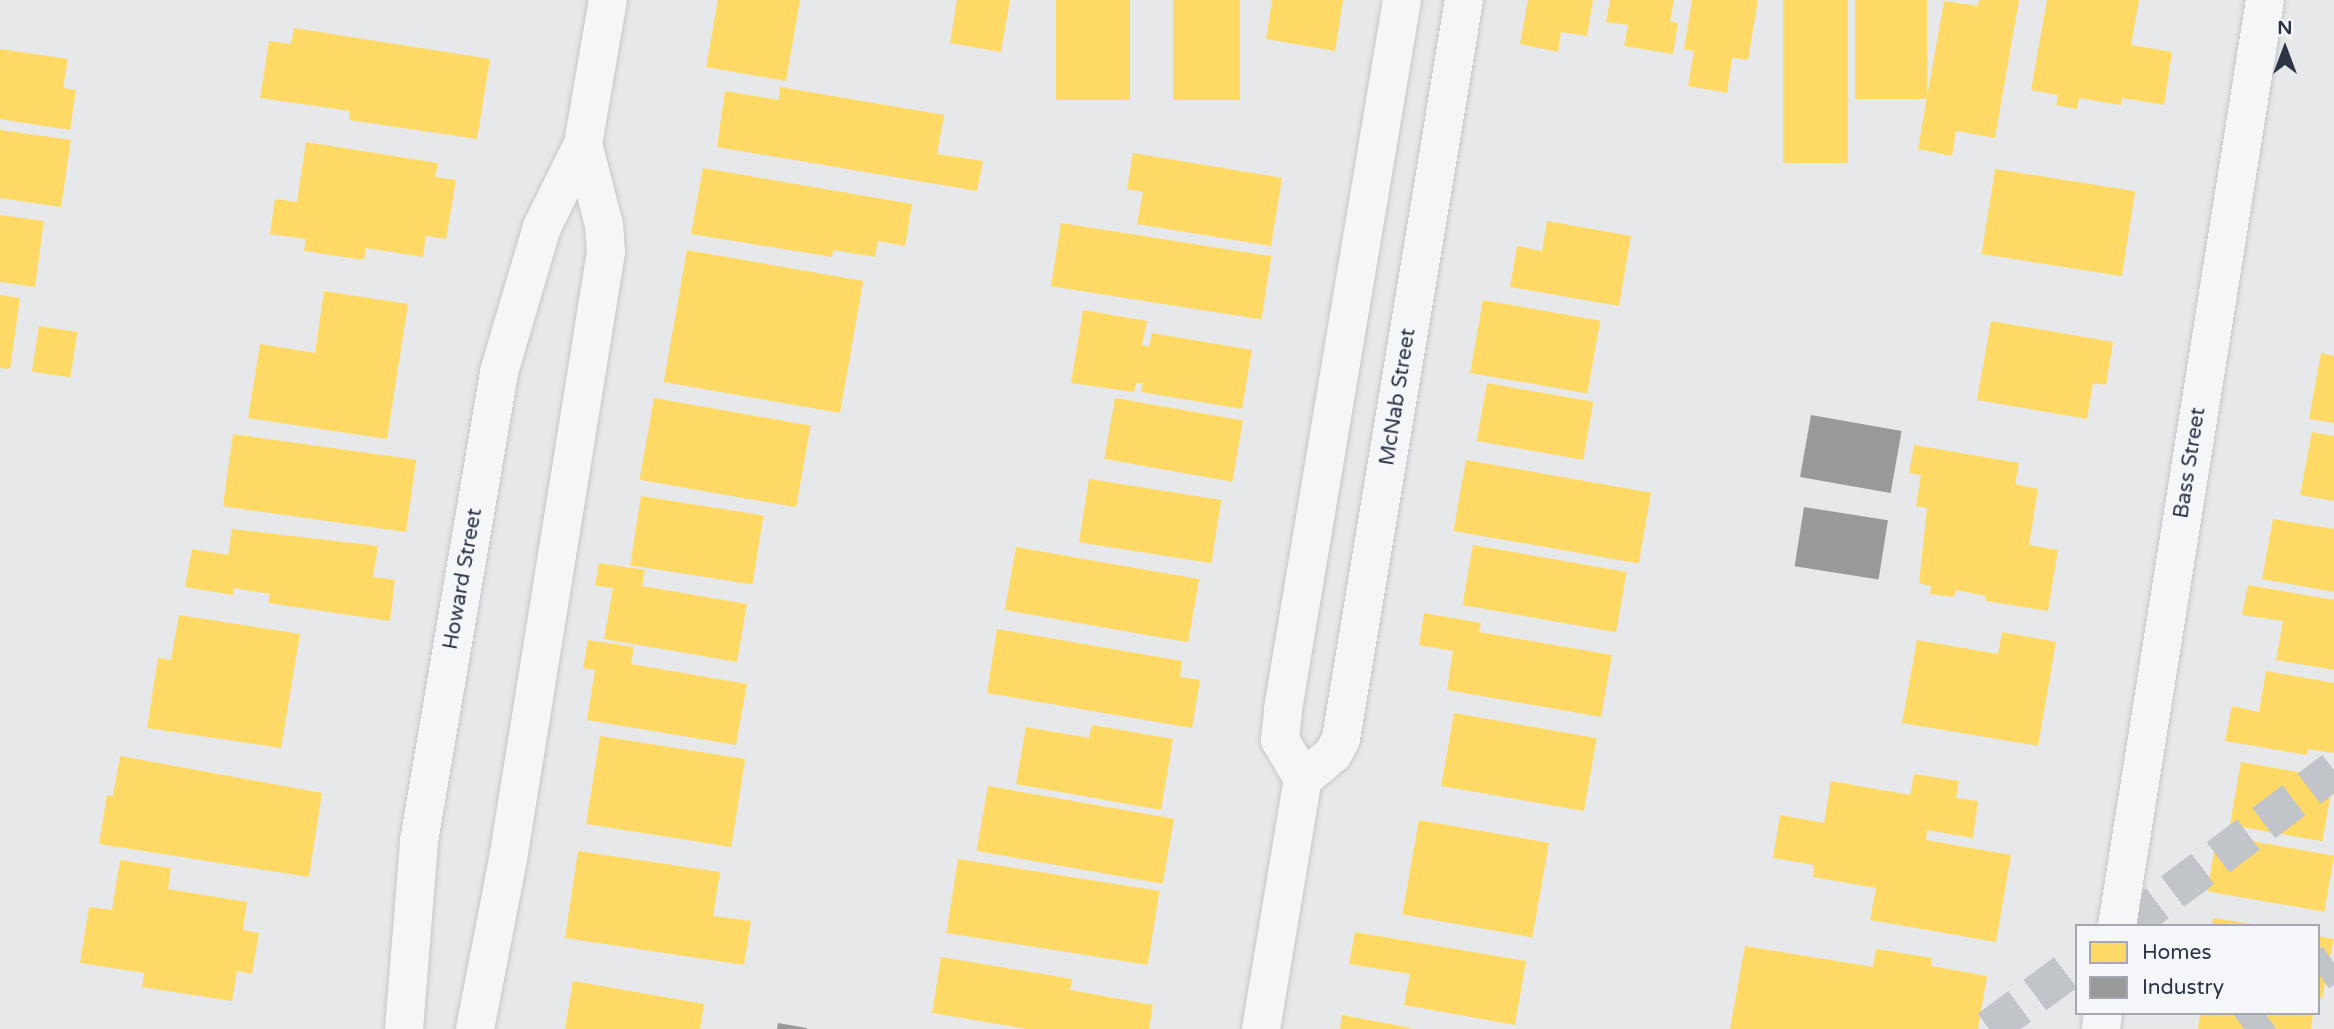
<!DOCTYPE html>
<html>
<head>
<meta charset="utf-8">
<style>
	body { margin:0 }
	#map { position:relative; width:2334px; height:1029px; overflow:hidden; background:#e6e8ea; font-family:"Varela Round",sans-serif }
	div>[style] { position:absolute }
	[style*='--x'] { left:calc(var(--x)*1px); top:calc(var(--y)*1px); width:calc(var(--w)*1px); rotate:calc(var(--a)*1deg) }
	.homes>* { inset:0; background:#ffd966; transform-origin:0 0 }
	.industry>* { inset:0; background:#999; transform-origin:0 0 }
	.highway-tunnel>* { height:38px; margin-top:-19px; transform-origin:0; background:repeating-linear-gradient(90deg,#c1c4c9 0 38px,transparent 0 57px) }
	.roads { filter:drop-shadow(0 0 2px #c4c6c8) drop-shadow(0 0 2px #c4c6c8) }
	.street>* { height:38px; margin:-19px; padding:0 19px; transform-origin:19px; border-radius:19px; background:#f5f6f7 }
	span { translate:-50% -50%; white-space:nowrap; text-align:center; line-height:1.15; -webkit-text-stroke:7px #f4f6f9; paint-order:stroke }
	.street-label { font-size:21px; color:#2b3445 }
	.legend { position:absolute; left:2075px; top:924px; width:245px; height:91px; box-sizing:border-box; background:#f4f6f9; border:2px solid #a4a8b1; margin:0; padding:9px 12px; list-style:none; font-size:21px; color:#2b3445 }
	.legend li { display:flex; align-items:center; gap:14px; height:35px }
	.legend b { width:35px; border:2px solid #a4a8b1 }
	.north { position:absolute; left:2250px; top:14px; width:70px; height:70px; -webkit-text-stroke:5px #f4f6f9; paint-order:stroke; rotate:0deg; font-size:19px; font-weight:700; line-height:28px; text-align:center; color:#2b3445 }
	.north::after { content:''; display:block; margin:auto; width:24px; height:32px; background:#2b3445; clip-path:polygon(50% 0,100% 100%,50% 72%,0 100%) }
</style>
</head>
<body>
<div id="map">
	<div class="homes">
		<div style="clip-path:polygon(718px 0,800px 0,786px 81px,706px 67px)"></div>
		<div style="clip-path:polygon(957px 0,1010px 0,1001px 52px,950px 43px)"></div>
		<div style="left:1056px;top:0;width:74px;height:100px"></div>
		<div style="left:1173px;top:0;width:67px;height:100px"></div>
		<div style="clip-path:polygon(1272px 0,1343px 0,1335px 51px,1266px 39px)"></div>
		<div style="clip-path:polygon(1528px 0,1593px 0,1587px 36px,1561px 32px,1558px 52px,1520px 44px)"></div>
		<div style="clip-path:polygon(1610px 0,1674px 0,1670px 21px,1678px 23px,1673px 54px,1624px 46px,1628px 25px,1606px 22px)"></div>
		<div style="clip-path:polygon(1692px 0,1758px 0,1748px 60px,1732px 58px,1727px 93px,1688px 86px,1694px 51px,1684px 49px)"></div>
		<div style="left:1783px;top:0;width:65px;height:163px"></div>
		<div style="left:1855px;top:0;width:72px;height:99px"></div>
		<div style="clip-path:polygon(1979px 0,2019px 0,1995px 138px,1956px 131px,1952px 156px,1918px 149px,1944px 1px,1978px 6px)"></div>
		<div style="clip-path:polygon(2047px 0,2139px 0,2131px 45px,2172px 52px,2164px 105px,2122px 98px,2121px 105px,2079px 98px,2077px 109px,2056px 105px,2058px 95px,2031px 90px)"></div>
		<div style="clip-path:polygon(294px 28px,490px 59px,477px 139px,349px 120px,350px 111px,260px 98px,269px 41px,291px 44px)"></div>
		<div style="clip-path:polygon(0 49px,68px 59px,63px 88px,76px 90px,70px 130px,0 119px)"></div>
		<div style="clip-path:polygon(780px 87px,944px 115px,937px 154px,983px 161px,977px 191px,717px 147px,725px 91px,779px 100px)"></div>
		<div style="clip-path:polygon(0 130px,71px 140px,61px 207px,0 198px)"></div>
		<div style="clip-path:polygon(306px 142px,438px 163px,435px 177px,456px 180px,446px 239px,426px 236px,423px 257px,366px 248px,364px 260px,304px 251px,306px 239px,270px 234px,275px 199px,297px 202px)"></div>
		<div style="clip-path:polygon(1133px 153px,1282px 178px,1271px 246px,1137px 224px,1143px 192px,1127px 189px)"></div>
		<div style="clip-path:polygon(703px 168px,912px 204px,905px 246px,878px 241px,875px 257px,833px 250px,832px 257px,691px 234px)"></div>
		<div style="left:1995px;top:169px;width:142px;height:86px;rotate:9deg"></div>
		<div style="clip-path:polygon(0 215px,44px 221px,35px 287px,0 282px)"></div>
		<div style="clip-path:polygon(1547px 221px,1631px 236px,1619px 306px,1510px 287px,1517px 246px,1542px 251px)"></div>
		<div style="left:1061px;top:223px;width:213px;height:64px;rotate:9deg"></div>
		<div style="left:687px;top:250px;width:179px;height:134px;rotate:10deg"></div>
		<div style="clip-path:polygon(324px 291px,408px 304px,387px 439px,248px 418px,260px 344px,315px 353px)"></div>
		<div style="clip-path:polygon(0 295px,20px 298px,10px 369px,0 368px)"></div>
		<div style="left:1483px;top:300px;width:119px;height:74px;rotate:10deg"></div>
		<div style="clip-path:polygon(1083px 310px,1147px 321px,1142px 345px,1149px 347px,1152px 333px,1252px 350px,1242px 409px,1141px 392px,1143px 383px,1136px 383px,1134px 392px,1071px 383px)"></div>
		<div style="clip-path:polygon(1991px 321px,2113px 342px,2106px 385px,2093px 383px,2087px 419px,1977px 400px)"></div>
		<div style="left:39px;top:326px;width:39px;height:46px;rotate:9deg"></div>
		<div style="clip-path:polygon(2321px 353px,2334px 356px,2334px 423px,2309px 419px)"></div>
		<div style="left:1487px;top:383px;width:108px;height:59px;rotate:10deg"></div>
		<div style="left:654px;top:398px;width:159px;height:83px;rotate:10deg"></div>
		<div style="left:1115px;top:398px;width:130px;height:62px;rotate:10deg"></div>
		<div style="clip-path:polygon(2312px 432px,2334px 436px,2334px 501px,2300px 495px)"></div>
		<div style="left:233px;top:434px;width:185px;height:73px;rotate:8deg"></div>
		<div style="clip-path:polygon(1914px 445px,2019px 463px,2015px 484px,2038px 489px,2029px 545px,2058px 550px,2048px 611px,1986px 601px,1986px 596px,1956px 590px,1954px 597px,1930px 594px,1931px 586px,1919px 583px,1927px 508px,1916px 506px,1921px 475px,1909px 473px)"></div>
		<div style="left:1466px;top:460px;width:188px;height:72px;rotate:10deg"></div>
		<div style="left:1089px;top:479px;width:134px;height:64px;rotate:9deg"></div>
		<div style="left:641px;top:496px;width:124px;height:70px;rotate:9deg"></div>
		<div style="clip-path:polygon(2273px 519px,2334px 529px,2334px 592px,2262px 579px)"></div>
		<div style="clip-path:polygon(232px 529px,378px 546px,373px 577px,395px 580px,390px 621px,268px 603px,270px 594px,234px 588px,233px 595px,185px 587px,192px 549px,228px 555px)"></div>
		<div style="left:1473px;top:545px;width:156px;height:61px;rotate:10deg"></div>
		<div style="left:1016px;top:547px;width:186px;height:64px;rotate:10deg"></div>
		<div style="clip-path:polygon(599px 563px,645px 570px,642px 586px,747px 604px,737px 662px,604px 639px,613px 588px,595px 586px)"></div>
		<div style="clip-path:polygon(2248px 585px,2334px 600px,2334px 670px,2276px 660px,2283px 621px,2242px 615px)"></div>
		<div style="clip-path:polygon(1424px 613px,1481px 623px,1479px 632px,1612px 655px,1601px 717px,1447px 690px,1453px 651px,1419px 645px)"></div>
		<div style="clip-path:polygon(179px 615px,300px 634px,281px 748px,147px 728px,158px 658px,171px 660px)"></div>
		<div style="clip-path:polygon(997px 629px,1182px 661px,1180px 677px,1200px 680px,1192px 728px,987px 693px)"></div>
		<div style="clip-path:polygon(2002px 632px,2056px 642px,2038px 746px,1902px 723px,1917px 640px,1998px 654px)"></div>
		<div style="clip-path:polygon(588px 640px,634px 647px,631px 664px,747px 684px,736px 745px,587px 720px,595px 670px,583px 668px)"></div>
		<div style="clip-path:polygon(2266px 671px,2334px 683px,2334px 753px,2308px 749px,2307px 755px,2225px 741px,2232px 706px,2259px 712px)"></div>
		<div style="left:1454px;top:713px;width:145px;height:74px;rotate:10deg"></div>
		<div style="clip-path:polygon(1092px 725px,1173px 739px,1161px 810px,1016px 784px,1026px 727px,1089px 738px)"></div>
		<div style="left:600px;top:736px;width:147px;height:89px;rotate:9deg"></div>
		<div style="clip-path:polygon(120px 756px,322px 793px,309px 877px,99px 844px,107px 795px,113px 796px)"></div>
		<div style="left:2241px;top:762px;width:94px;height:64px;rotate:10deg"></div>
		<div style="clip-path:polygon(1914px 774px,1959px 781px,1956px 798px,1978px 801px,1973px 838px,1927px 830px,1926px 840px,2011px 855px,1996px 942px,1870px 920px,1876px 888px,1813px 877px,1814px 865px,1773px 858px,1780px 815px,1824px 823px,1831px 781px,1910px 795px)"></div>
		<div style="left:988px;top:786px;width:189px;height:66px;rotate:10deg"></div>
		<div style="left:1419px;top:820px;width:132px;height:96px;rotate:10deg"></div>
		<div style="left:2217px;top:835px;width:119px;height:57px;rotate:10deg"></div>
		<div style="clip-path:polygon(578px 851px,720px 872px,713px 916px,751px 921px,744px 965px,565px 938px)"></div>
		<div style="left:958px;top:859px;width:204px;height:75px;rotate:9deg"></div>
		<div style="clip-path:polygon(120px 860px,171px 868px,168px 889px,247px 902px,243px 930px,259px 933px,252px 974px,237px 971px,232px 1001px,142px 987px,144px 973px,80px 963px,89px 907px,112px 910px)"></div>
		<div style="clip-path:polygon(2213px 918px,2252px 924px,2252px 926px,2212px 926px)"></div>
		<div style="clip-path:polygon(1355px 932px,1526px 961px,1515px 1025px,1404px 1005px,1410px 974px,1349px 964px)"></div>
		<div style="left:2318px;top:936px;width:16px;height:60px;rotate:11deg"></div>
		<div style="clip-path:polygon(1745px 946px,1873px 967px,1876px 949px,1932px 958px,1931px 966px,1987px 976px,1978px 1029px,1730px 1029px)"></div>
		<div style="clip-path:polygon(941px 957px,1072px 979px,1070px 990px,1153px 1005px,1149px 1029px,1027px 1029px,932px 1013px)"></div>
		<div style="clip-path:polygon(573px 981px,704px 1004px,700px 1029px,565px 1029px)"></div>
		<div style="clip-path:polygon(2200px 1013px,2301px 1013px,2313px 1015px,2311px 1029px,2198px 1029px)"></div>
		<div style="clip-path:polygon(1342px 1015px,1411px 1028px,1411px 1029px,1340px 1029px)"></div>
	</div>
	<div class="industry">
		<div style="left:1811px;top:415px;width:92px;height:63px;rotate:10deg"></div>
		<div style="left:1804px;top:507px;width:85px;height:60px;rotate:9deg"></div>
		<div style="clip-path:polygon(778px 1023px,807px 1028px,806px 1029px,777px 1029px)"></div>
	</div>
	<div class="highway-tunnel">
		<div style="--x:2127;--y:926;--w:259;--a:-37"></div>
		<div style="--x:2318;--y:973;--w:19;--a:-35"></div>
		<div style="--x:1989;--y:1029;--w:109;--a:-36.5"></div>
		<div style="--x:2244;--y:1029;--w:26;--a:-37"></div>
	</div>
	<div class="roads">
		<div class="street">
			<div style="--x:1303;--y:779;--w:45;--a:-120.5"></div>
			<div style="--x:1280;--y:740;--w:31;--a:-84"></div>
			<div style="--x:1283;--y:709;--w:719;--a:-80.47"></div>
			<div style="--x:2117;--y:926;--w:938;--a:-80.92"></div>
			<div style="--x:404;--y:1029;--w:189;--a:-85.4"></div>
			<div style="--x:419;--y:841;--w:476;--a:-80.3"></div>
			<div style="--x:499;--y:372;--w:151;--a:-73.5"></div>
			<div style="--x:542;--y:227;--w:93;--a:-63.7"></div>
			<div style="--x:583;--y:144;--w:146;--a:-80.2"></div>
			<div style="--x:475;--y:1029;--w:173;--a:-79"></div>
			<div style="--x:508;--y:859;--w:615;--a:-80.83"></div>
			<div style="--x:606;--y:252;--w:27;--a:-94"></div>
			<div style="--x:604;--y:225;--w:84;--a:-104.5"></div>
			<div style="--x:1261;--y:1029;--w:254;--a:-80.5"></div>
			<div style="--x:1303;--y:779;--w:39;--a:-40"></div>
			<div style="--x:1333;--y:754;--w:17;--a:-62"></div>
			<div style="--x:1341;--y:739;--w:749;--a:-80.55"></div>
			<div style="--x:2101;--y:1029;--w:16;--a:-83"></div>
		</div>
	</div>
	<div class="street-label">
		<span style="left:1398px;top:397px;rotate:-81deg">McNab Street</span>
		<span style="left:2190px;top:463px;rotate:-81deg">Bass Street</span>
		<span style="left:463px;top:579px;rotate:-80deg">Howard Street</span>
	</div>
	<ul class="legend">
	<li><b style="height:19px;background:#ffd966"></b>Homes</li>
	<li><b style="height:19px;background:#999"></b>Industry</li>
	</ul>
	<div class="north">N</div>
</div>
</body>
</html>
